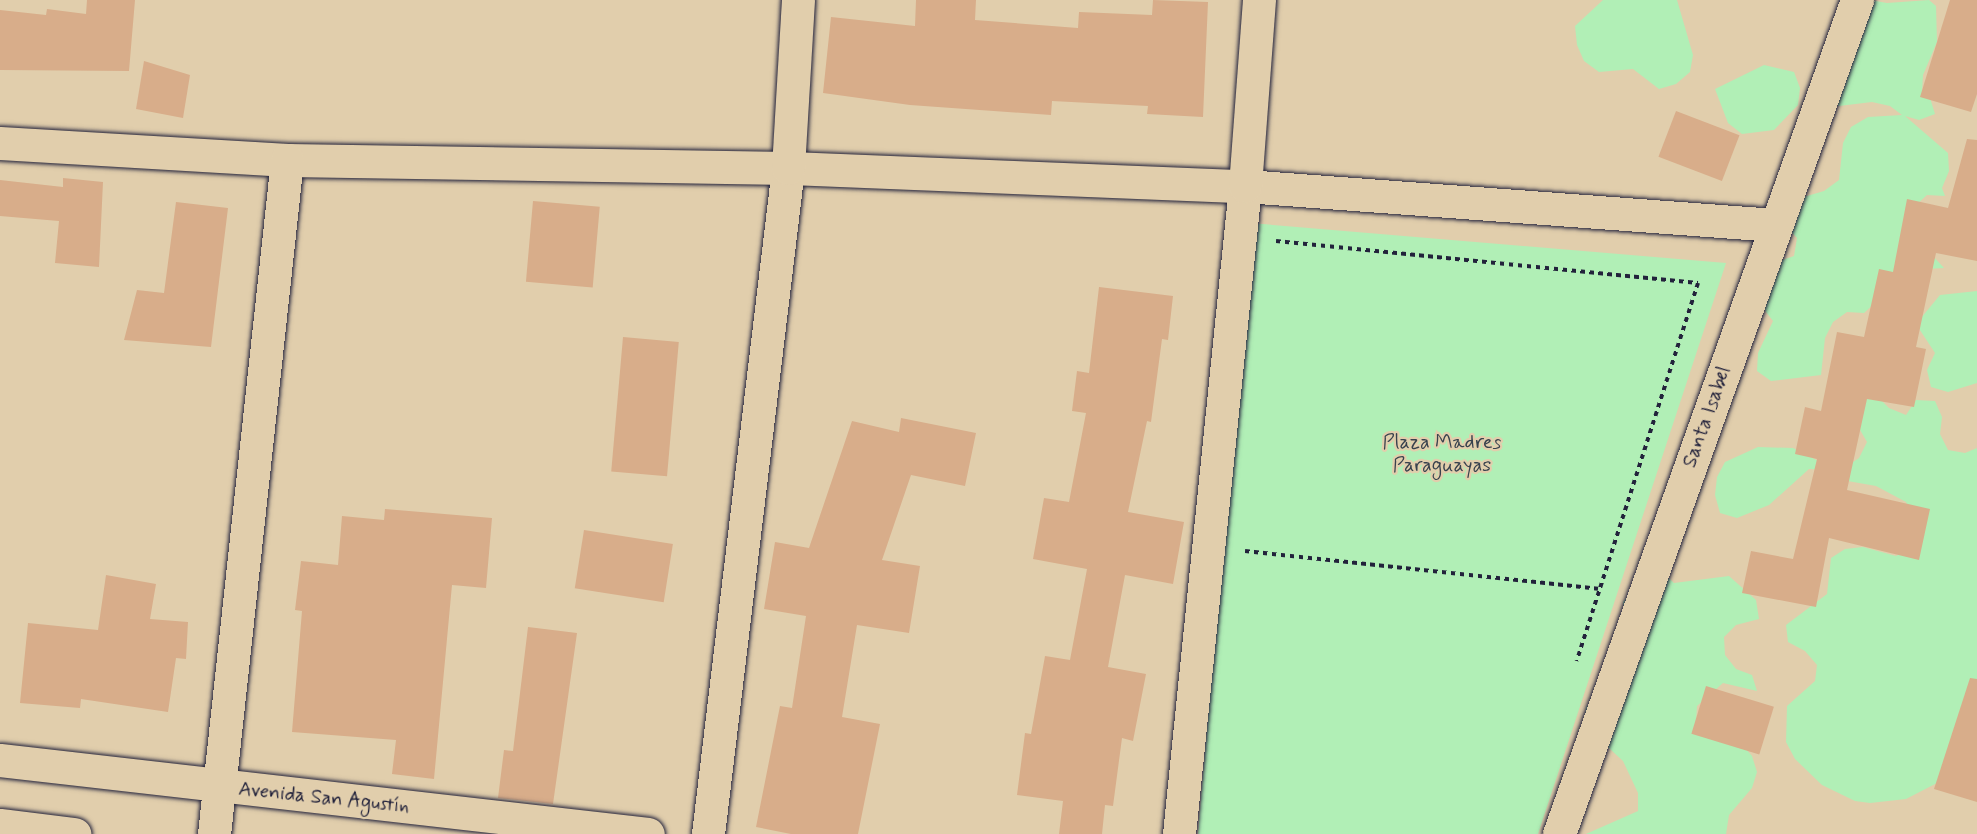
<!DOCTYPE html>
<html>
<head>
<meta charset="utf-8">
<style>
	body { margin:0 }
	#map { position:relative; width:1977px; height:834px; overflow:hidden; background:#e1ceac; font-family:Mynerve,sans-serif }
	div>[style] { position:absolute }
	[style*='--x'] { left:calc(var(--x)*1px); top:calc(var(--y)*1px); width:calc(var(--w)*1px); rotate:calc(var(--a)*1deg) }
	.green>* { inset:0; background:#b1efb6 }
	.building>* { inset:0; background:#d8ad8a; transform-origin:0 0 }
	.path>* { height:4px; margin-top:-2px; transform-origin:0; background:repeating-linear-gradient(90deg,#22223b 0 4.5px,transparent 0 9px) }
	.roads { filter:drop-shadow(0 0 2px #22223b) drop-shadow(0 0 2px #22223b) }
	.minor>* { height:33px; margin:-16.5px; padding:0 16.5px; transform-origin:16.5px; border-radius:16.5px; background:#e1ceac }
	span { translate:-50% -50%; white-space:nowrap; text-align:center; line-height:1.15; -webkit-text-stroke:4.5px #e1ceac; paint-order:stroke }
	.street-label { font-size:20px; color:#22223b }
	.park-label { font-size:20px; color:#37414d }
</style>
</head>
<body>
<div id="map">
	<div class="green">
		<div style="clip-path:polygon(1603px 0,1677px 0,1693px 55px,1690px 72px,1676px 84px,1659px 89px,1633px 69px,1599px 72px,1584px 61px,1577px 45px,1575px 26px)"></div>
		<div style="clip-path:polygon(1870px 0,1887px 3px,1929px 0,1936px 6px,1937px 42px,1923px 75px,1922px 92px,1930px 98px,1935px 114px,1919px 120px,1905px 116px,1948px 153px,1949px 171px,1942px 188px,1945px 196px,1927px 195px,1915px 206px,1932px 255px,1944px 268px,1894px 271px,1876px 302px,1864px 313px,1847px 312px,1833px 322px,1825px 338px,1821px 375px,1771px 381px,1757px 371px,1758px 353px,1773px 321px,1753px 295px,1762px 267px,1794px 256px,1797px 238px,1775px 213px,1790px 201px,1824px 191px,1839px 180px,1843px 143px,1851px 127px,1868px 117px,1902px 115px,1890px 106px,1872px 102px,1839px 106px,1824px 98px)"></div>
		<div style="clip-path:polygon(1764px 65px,1794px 72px,1800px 88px,1798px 105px,1774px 130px,1742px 134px,1728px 123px,1715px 89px)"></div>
		<div style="clip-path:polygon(1250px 223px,1726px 263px,1538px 834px,1198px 834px)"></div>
		<div style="clip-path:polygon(1977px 291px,1977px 383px,1948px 392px,1931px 387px,1927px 370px,1935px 353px,1916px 324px,1940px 295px)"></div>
		<div style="clip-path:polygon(1877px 396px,1889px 408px,1906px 415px,1916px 400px,1935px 401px,1942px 417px,1940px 434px,1948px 450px,1965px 453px,1977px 448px,1977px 709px,1961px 718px,1952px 733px,1954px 750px,1937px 783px,1906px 799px,1870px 803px,1855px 801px,1822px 785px,1795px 759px,1786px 742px,1787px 706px,1815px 681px,1817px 665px,1805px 651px,1788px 642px,1786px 625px,1827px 594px,1831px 558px,1845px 549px,1863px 547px,1896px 556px,1912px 548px,1920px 533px,1906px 502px,1876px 486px,1842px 480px,1826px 470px,1809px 469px,1769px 505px,1737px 518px,1720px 513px,1715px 495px,1717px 477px,1725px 462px,1758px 447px,1793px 448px,1826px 465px,1844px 468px,1859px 458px,1867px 442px,1851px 414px,1858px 399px)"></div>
		<div style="clip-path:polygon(1662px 572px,1674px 583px,1729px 576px,1756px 600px,1759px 619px,1736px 625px,1724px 637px,1725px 655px,1736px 669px,1752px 675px,1757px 691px,1723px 683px,1697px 706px,1696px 722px,1740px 742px,1752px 756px,1757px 772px,1752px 788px,1729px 815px,1726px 834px,1586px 834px,1638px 811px,1638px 793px,1623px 761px,1584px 725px,1586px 707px,1628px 671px,1623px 602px,1645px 576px)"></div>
	</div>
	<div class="building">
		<div style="clip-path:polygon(87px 0,135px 0,129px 71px,0 70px,0 10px,46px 15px,47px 9px,86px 14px)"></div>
		<div style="clip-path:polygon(916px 0,976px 0,975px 20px,1078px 28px,1079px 12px,1152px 15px,1153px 0,1208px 2px,1203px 117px,1147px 114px,1148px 106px,1052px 101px,1051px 115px,910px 105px,823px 93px,831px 17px,915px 26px)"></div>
		<div style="clip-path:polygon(1950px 0,1977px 0,1977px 94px,1971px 112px,1920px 97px)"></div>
		<div style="clip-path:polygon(144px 61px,190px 75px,183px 118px,136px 109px)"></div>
		<div style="left:1676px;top:111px;width:68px;height:49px;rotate:21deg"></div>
		<div style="clip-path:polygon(1967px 139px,1977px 140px,1977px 261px,1936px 253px,1916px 347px,1926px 349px,1914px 407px,1867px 399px,1847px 490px,1930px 509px,1919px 560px,1829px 538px,1816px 607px,1742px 593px,1751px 551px,1793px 559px,1817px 459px,1795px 454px,1805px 407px,1821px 411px,1837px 332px,1864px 337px,1879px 269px,1893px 272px,1907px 199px,1948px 208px)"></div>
		<div style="clip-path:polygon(63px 178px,103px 182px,99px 267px,55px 263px,59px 221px,0 216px,0 180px,63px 187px)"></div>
		<div style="left:533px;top:201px;width:67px;height:81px;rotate:5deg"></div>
		<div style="clip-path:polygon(176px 202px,228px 208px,211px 347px,124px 340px,137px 290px,164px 293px)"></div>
		<div style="clip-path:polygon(1099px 287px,1173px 296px,1168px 340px,1162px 339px,1151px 422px,1147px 421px,1128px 512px,1184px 522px,1173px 584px,1125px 575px,1108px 667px,1146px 674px,1133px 741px,1122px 738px,1113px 806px,1105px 805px,1102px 834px,1059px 834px,1063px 801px,1017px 795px,1025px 733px,1031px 734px,1045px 656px,1070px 660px,1087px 569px,1033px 559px,1044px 498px,1069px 502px,1086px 413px,1072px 411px,1077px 371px,1089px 373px)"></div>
		<div style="left:623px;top:337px;width:56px;height:135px;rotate:5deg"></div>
		<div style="clip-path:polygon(901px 418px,976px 433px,965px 486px,911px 475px,882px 560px,920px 566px,909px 633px,857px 625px,842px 717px,880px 724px,858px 834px,791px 834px,756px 827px,780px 706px,792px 708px,806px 616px,764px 609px,775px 542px,809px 548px,852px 421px,899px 432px)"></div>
		<div style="clip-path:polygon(385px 509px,492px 518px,486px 588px,452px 585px,434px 779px,392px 774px,396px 740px,292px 732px,302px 611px,295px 610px,301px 561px,338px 565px,342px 516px,384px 520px)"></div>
		<div style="left:584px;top:530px;width:90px;height:59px;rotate:9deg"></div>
		<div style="clip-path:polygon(106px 575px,156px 584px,150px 619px,188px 622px,186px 659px,176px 658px,168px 712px,81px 699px,80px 708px,20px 703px,28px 623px,98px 630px)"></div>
		<div style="clip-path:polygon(528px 627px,577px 633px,553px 804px,498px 798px,504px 750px,513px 751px)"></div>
		<div style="clip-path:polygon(1970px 678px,1977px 679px,1977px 802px,1934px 789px)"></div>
		<div style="left:1706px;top:686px;width:71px;height:50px;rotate:17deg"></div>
	</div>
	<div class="path">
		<div style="--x:1276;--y:241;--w:424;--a:5.7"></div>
		<div style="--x:1698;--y:283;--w:397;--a:107.8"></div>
		<div style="--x:1245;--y:551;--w:355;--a:6.1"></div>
	</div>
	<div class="roads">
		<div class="minor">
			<div style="--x:0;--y:143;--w:288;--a:3.4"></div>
			<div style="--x:287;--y:160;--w:501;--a:0.91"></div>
			<div style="--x:788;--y:168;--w:457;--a:2.3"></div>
			<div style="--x:1245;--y:186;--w:531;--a:4.21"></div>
			<div style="--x:0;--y:760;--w:652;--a:6.51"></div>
			<div style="--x:0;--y:825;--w:75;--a:6.9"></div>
			<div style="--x:214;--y:834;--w:678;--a:-83.82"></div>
			<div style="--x:708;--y:834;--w:671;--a:-83.15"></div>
			<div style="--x:788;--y:168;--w:168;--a:-86.6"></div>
			<div style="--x:1179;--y:834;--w:651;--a:-84.18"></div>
			<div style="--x:1245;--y:186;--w:187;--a:-85.7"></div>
			<div style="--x:1559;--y:834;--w:886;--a:-70.34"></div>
		</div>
	</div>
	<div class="street-label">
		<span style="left:1707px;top:417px;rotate:-70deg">Santa Isabel</span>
		<span style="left:324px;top:798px;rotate:6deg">Avenida San Agustín</span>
	</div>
	<div class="park-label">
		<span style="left:1442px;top:454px">Plaza Madres<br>Paraguayas</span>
	</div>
</div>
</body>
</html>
